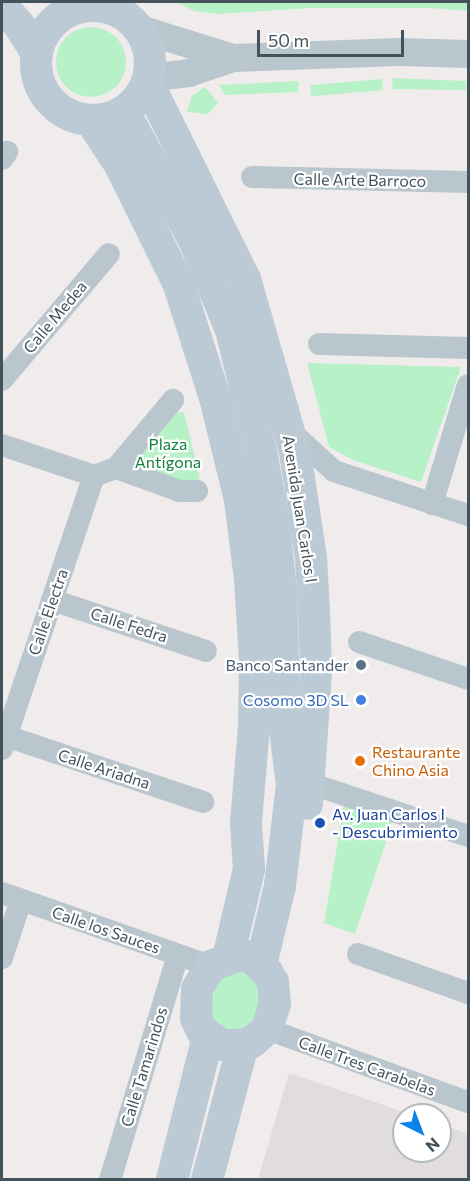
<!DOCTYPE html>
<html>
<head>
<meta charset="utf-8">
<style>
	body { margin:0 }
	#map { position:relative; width:470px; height:1181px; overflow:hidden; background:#f0ecec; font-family:Commissioner,sans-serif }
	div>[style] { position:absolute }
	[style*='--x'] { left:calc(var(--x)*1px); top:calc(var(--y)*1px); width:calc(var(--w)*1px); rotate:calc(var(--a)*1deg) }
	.education>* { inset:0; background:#e1dddf }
	.green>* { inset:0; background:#b6f1c7; transform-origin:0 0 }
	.round { border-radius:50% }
	.minor>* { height:22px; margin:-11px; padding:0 11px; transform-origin:11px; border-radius:11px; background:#bac6cd }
	.tertiary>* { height:28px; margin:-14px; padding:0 14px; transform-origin:14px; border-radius:14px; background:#bac6cd }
	.secondary>* { height:32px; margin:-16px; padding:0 16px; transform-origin:16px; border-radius:16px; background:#bbcad5 }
	.secondary>.ring { margin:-16px; padding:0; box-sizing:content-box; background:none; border:32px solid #bbcad5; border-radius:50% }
	.dots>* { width:16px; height:16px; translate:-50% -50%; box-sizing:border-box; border:3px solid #fff; border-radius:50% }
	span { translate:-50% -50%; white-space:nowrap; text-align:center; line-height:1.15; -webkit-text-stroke:4.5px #fff; paint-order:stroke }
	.street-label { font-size:16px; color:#44525b }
	.park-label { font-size:16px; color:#10803d }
	.service-label { font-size:16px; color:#4e5e75 }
	.right { translate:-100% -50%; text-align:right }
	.shop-label { font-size:16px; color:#366cbe }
	.food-label { font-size:16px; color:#c56008 }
	.left { translate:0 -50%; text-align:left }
	.transit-label { font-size:16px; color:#164399 }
	.frame { position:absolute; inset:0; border:3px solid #44525b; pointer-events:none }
	.north { position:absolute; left:392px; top:1103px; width:60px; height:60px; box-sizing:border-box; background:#fff; border:2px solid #b4babd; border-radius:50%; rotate:138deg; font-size:16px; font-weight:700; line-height:24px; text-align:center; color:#44525b }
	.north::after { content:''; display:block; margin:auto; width:21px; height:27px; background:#0d83e9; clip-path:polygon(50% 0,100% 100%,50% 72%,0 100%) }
	.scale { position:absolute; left:257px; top:30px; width:147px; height:27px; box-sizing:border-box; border:3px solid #44525b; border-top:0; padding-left:8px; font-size:18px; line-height:21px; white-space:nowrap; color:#44525b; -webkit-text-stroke:4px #fff; paint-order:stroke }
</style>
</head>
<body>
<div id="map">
	<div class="education">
		<div style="clip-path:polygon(289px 1073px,413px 1115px,404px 1115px,404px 1151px,440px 1151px,440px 1124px,468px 1134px,468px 1179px,258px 1179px)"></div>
	</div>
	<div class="green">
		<div style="clip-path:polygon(176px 2px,468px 2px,468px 11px,431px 8px,310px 8px,218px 14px,194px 11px)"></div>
		<div class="round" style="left:56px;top:27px;width:70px;height:70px"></div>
		<div style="clip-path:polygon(393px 78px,466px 81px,466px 90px,392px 89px)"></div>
		<div style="left:382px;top:79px;width:11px;height:72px;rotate:85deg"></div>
		<div style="clip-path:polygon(299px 81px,298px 92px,225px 95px,219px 85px)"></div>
		<div style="clip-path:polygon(205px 87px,218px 103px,208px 114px,187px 112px,192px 96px)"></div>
		<div style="clip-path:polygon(307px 363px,461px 367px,421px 482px,353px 460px,329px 447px)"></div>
		<div style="clip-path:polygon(184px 412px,200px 479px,181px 484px,134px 464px,170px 413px)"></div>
		<div style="clip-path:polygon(344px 804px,393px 821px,355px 934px,324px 923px)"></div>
		<div style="clip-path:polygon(235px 971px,245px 972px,259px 984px,259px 1008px,248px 1029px,224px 1031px,211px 1017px,212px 999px,218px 983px,225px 975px)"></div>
	</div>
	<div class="minor">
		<div style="--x:2;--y:159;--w:9;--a:-54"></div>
		<div style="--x:252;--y:177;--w:216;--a:1.3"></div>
		<div style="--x:319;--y:344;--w:149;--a:1.5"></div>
		<div style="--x:2;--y:380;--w:165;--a:-49.7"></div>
		<div style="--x:289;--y:430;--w:61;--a:42.3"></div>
		<div style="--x:334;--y:471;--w:141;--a:18.2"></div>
		<div style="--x:2;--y:445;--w:97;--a:18.6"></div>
		<div style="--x:116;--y:468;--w:89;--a:-50"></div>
		<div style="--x:94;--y:476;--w:23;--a:-20"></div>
		<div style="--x:116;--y:468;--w:68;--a:19.8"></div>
		<div style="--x:180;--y:491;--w:17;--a:0"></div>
		<div style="--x:432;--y:504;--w:124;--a:-73.2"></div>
		<div style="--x:52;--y:600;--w:162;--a:18.3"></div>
		<div style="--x:359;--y:642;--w:115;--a:18.7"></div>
		<div style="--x:6;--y:736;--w:208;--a:18.5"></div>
		<div style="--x:2;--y:749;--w:288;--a:-71.4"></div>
		<div style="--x:309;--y:783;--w:168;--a:18.4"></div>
		<div style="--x:2;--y:893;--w:221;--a:19.3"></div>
		<div style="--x:358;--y:954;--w:117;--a:19.5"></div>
		<div style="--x:2;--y:958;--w:61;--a:-71.9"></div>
		<div style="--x:267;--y:1029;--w:214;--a:20"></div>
		<div style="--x:110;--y:1180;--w:235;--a:-73.2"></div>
	</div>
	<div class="tertiary">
		<div style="--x:140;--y:29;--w:97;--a:17.3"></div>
		<div style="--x:149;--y:78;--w:40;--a:-7.1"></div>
		<div style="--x:189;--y:73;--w:46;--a:-18.8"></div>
		<div style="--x:233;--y:58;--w:166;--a:-2.1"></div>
		<div style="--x:399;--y:52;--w:69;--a:1.7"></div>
	</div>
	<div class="secondary">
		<div class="ring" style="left:36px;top:6px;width:82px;height:82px"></div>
		<div style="--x:2;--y:6;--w:25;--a:48"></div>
		<div style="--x:19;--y:25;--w:34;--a:58"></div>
		<div style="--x:148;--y:83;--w:219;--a:63.7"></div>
		<div style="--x:245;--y:279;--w:180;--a:73.9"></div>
		<div style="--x:295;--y:452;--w:107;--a:81.4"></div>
		<div style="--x:311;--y:558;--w:53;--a:86.8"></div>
		<div style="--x:314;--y:611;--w:61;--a:88.1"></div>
		<div style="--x:316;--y:672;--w:132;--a:93.9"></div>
		<div style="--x:124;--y:112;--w:146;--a:61.3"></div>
		<div style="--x:194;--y:240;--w:97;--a:67.7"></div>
		<div style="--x:231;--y:330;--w:130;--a:76.2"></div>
		<div style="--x:262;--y:456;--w:69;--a:80"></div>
		<div style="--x:274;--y:524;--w:65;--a:83.9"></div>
		<div style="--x:281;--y:589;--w:140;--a:88.4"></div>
		<div style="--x:285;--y:729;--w:56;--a:82.9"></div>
		<div style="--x:292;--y:785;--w:102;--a:96.8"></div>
		<div style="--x:280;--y:886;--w:81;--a:103.5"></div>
		<div style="--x:91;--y:121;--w:53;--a:56.6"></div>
		<div style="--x:120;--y:165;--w:134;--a:63.8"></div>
		<div style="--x:179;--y:285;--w:119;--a:72.3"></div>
		<div style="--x:215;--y:398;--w:105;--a:76.2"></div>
		<div style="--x:240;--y:500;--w:80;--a:82.8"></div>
		<div style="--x:250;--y:579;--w:81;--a:86.5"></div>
		<div style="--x:255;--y:660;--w:67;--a:90.9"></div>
		<div style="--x:254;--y:727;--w:96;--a:94.8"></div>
		<div style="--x:246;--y:823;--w:46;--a:86.3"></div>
		<div style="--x:249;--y:869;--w:91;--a:103.3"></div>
		<div style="--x:239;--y:955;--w:12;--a:9"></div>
		<div style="--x:251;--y:957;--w:22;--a:43"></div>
		<div style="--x:267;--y:972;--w:12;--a:59"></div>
		<div style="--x:273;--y:982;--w:22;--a:85"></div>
		<div style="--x:275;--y:1004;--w:26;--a:108"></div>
		<div style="--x:267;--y:1029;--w:20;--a:139"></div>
		<div style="--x:252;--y:1042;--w:9;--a:162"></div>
		<div style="--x:243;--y:1045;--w:21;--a:180"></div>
		<div style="--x:222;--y:1045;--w:24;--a:-145"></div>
		<div style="--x:202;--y:1031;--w:14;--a:-115"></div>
		<div style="--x:196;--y:1018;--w:29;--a:-88"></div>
		<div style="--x:197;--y:989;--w:27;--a:-59"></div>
		<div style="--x:211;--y:966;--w:30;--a:-21"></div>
		<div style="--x:172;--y:1180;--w:147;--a:-75.9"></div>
		<div style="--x:207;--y:1180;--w:140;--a:-75.1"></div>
	</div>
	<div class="dots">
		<div style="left:361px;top:665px;background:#5c6f8a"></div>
		<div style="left:361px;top:700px;background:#3f7fe0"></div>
		<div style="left:360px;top:761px;background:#e8710a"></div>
		<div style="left:320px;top:823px;background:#1a4fb4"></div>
	</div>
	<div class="street-label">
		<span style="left:360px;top:180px;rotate:1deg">Calle Arte Barroco</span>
		<span style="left:55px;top:317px;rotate:-50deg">Calle Medea</span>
		<span style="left:300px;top:509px;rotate:81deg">Avenida Juan Carlos I</span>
		<span style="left:48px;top:612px;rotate:-71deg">Calle Electra</span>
		<span style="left:129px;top:625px;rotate:18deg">Calle Fedra</span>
		<span style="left:104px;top:769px;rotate:18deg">Calle Ariadna</span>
		<span style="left:106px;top:930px;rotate:19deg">Calle los Sauces</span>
		<span style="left:367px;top:1066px;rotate:20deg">Calle Tres Carabelas</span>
		<span style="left:144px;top:1067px;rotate:-73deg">Calle Tamarindos</span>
	</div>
	<div class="park-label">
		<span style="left:168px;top:453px">Plaza<br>Antígona</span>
	</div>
	<div class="service-label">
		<span class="right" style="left:349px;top:665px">Banco Santander</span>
	</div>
	<div class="shop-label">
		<span class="right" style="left:349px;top:700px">Cosomo 3D SL</span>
	</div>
	<div class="food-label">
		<span class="left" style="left:372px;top:761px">Restaurante<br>Chino Asia</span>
	</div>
	<div class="transit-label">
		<span class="left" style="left:332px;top:823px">Av. Juan Carlos I<br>- Descubrimiento</span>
	</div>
	<div class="frame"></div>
	<div class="north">N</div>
	<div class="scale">50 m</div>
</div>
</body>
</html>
